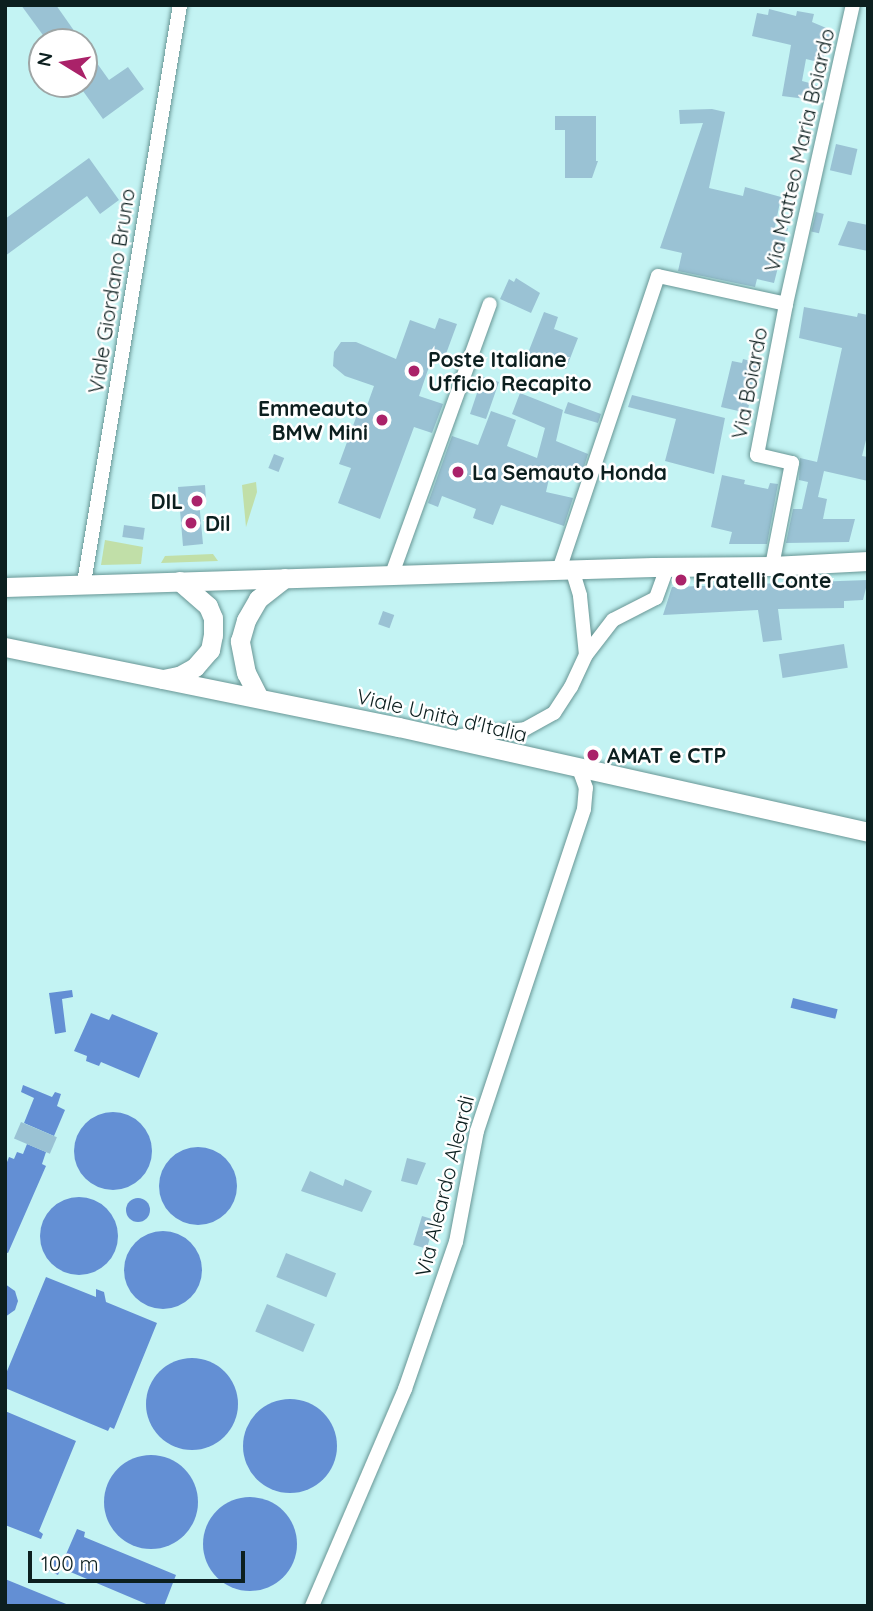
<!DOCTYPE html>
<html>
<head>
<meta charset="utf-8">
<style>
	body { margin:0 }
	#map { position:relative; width:873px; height:1611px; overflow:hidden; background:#c3f3f3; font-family:Quicksand,sans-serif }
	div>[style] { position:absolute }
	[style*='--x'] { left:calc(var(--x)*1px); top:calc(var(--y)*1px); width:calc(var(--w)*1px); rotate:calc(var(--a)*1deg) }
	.green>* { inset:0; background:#c1dfa8 }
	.water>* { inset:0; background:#638fd4; transform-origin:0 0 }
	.round { border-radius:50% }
	.building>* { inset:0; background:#9ac2d4; transform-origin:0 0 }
	.roads { filter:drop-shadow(0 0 2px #689695) drop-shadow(0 0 2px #689695) }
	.minor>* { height:14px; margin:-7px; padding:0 7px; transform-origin:7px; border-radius:7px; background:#fff }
	.secondary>* { height:19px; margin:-9.5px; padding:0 9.5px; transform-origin:9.5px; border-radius:9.5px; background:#fff }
	.dots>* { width:19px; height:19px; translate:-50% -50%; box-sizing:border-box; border:4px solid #fff; border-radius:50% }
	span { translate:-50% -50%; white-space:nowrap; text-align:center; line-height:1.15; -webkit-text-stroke:5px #fff; paint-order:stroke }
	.street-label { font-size:21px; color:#0c1f1f }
	.poi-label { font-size:21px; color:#0c1f1f; font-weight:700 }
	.left { translate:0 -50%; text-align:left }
	.right { translate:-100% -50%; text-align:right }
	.frame { position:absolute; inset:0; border:7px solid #0c1f1f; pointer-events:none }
	.north { position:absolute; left:28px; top:28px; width:70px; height:70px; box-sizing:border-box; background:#fff; border:2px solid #9ea5a5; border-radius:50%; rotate:281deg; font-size:19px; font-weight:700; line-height:28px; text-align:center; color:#0c1f1f }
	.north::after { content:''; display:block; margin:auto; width:24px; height:32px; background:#aa2269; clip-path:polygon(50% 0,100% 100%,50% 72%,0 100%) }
	.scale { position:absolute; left:28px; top:1551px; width:217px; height:32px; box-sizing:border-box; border:4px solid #0c1f1f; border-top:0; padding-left:9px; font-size:21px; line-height:24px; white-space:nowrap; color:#0c1f1f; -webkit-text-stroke:5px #fff; paint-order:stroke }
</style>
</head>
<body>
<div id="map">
	<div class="green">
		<div style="clip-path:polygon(256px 482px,257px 492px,246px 527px,242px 485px)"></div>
		<div style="clip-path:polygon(105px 540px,143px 547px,141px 564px,101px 565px)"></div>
		<div style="clip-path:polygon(213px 554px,218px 561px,161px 563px,165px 556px)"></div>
	</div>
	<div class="water">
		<div style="clip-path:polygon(72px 990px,73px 997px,62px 999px,66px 1032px,55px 1034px,49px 993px)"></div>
		<div style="left:793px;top:998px;width:46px;height:10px;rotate:14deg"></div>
		<div style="clip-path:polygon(91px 1013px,109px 1020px,112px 1014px,158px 1033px,139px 1078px,101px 1062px,99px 1066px,86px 1061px,87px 1056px,74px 1051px)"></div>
		<div style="clip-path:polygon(23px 1085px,52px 1097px,55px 1092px,61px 1094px,57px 1106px,65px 1110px,54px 1136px,24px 1123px,34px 1098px,21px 1092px)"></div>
		<div class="round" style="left:74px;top:1112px;width:78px;height:78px"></div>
		<div style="clip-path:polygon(27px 1144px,46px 1152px,42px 1164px,46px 1166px,8px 1253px,5px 1252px,5px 1167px,9px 1157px,14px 1159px,17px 1152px,23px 1154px)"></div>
		<div class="round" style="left:159px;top:1147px;width:78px;height:78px"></div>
		<div class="round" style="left:40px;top:1197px;width:78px;height:78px"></div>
		<div class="round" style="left:126px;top:1198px;width:24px;height:24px"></div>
		<div class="round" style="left:124px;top:1231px;width:78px;height:78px"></div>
		<div style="clip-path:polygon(46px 1277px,96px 1297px,96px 1289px,104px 1292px,106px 1302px,157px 1323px,114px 1429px,110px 1427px,108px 1431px,5px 1388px,5px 1376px)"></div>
		<div style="clip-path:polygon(5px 1284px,15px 1291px,18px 1301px,15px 1310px,5px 1317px)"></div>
		<div class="round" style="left:146px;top:1358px;width:92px;height:92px"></div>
		<div class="round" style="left:243px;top:1399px;width:94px;height:94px"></div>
		<div style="clip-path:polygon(5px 1411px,76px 1441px,39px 1531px,43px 1534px,41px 1539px,5px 1525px)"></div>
		<div class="round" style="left:104px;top:1455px;width:94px;height:94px"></div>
		<div class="round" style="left:203px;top:1497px;width:94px;height:94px"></div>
		<div style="clip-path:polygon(77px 1529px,85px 1532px,84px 1537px,176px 1575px,164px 1606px,151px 1606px,61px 1568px,58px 1575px,45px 1569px,46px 1566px,51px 1568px,55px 1556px,64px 1559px)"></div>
		<div style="clip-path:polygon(5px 1579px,71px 1606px,5px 1606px)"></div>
	</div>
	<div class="building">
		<div style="clip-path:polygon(21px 5px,56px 5px,82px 42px,48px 42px)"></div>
		<div style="clip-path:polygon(769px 9px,796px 16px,797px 11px,814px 14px,812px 22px,831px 30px,822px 63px,806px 59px,802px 81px,817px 85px,814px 100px,782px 96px,791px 45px,752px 36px,757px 13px,768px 15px)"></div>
		<div style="clip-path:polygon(84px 45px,109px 80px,128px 67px,144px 89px,103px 119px,78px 84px,84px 84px)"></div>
		<div style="clip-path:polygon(712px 109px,725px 112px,709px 188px,743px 196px,745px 187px,781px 197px,775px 227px,788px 228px,774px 283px,757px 279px,755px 287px,678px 271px,682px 253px,660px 248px,703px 123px,680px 124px,679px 110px)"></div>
		<div style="clip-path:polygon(555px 116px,596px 116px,596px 161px,598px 161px,592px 178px,565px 178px,565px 130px,555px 130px)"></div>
		<div style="left:836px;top:144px;width:22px;height:27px;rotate:13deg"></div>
		<div style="clip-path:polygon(89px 158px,119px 200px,100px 214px,87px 196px,5px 256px,5px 219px)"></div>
		<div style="left:816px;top:212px;width:8px;height:20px;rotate:14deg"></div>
		<div style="clip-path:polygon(848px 221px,868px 225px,868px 251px,838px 245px)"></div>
		<div style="clip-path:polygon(516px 278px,540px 293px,531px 313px,500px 299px,509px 279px,514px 282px)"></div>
		<div style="clip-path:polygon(804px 307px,857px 317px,858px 313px,868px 315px,868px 432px,862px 456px,868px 457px,868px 481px,824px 471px,818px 497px,827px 499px,823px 519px,855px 519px,849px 542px,786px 543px,793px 509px,802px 509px,808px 482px,799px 480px,800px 458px,817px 462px,842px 348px,799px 338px)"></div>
		<div style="clip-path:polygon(544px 312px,558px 317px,554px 329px,578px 338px,566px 369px,528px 353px)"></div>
		<div style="clip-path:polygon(439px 318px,457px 324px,443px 362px,432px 358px,419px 396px,443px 404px,432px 433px,414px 427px,380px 519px,338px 503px,351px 468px,339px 464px,358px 412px,364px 414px,374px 386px,345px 376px,333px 366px,334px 352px,341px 342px,356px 342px,396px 359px,410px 320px,435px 329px)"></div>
		<div style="clip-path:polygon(743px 359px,758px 363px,747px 401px,750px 401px,747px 413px,721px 407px,732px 361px,742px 363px)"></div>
		<div style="clip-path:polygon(478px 375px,499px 382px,486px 419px,470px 414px,478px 390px,474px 388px)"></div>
		<div style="clip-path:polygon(520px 393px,563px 410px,556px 441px,588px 454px,581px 476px,552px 465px,546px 492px,573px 498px,564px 526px,501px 505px,493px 525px,473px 518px,476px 509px,442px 496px,438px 507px,428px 503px,452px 436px,478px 445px,491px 411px,516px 420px,507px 446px,537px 458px,545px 428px,512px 414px)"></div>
		<div style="clip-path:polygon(632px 395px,725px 418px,714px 474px,665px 461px,676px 419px,628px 407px)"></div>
		<div style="clip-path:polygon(568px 402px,601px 414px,598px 423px,564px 413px)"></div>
		<div style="left:274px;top:454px;width:11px;height:15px;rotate:22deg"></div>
		<div style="clip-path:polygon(722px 475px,745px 480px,744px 484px,768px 489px,770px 483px,778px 484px,767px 544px,729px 544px,732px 532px,711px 527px)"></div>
		<div style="clip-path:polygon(205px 485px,206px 500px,199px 501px,203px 544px,183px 546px,178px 487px)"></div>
		<div style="left:124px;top:525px;width:21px;height:12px;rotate:8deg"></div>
		<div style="clip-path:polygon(868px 580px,863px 600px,844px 601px,844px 608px,778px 609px,782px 640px,763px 642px,758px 610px,663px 615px,672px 587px)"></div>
		<div style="left:383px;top:611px;width:12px;height:14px;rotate:20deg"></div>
		<div style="left:844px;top:644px;width:24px;height:66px;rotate:81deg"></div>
		<div style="left:21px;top:1122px;width:39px;height:18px;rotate:23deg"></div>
		<div style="clip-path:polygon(407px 1158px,426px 1163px,417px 1185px,401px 1181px)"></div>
		<div style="clip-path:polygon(310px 1171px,343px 1186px,345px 1179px,372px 1191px,362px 1212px,301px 1191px)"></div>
		<div style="left:422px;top:1216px;width:14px;height:30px;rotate:17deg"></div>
		<div style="left:286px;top:1253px;width:54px;height:26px;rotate:22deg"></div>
		<div style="left:267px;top:1304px;width:52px;height:30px;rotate:23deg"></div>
	</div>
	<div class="roads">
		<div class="minor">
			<div style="--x:772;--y:566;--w:105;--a:-79"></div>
			<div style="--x:792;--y:463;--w:36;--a:-167"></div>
			<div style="--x:757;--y:455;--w:154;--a:-79.1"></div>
			<div style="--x:786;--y:304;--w:306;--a:-77.4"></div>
			<div style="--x:572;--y:569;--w:28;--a:73"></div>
			<div style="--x:580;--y:596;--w:59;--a:84.2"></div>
			<div style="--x:559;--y:570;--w:310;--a:-71.4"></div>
			<div style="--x:658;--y:276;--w:131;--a:12.3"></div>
			<div style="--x:392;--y:574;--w:287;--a:-70.1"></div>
			<div style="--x:84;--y:583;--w:586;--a:-80.57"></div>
			<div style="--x:461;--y:736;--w:64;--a:-6.2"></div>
			<div style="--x:525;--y:729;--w:33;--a:-29"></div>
			<div style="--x:554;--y:713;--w:31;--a:-57"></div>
			<div style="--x:571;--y:687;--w:35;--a:-65"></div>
			<div style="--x:586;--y:655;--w:44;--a:-52.4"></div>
			<div style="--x:613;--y:620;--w:48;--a:-27.1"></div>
			<div style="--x:656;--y:598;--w:33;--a:-70"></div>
			<div style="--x:312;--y:1606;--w:236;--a:-66.8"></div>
			<div style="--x:405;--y:1389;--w:156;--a:-70.9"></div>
			<div style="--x:456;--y:1242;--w:113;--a:-79.3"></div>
			<div style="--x:477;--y:1131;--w:339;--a:-71.6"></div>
			<div style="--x:584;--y:809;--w:21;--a:-85"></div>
			<div style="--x:586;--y:788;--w:20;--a:-110"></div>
		</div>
		<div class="secondary">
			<div style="--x:5;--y:587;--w:648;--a:-1.77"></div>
			<div style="--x:653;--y:567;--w:119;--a:-0.5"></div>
			<div style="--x:772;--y:566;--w:96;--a:-3"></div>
			<div style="--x:5;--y:647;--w:402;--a:11.5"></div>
			<div style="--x:399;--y:727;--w:481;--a:12.6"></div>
			<div style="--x:163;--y:679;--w:16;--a:-11"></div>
			<div style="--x:179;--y:676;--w:18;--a:-29"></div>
			<div style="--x:195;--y:667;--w:23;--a:-49"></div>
			<div style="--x:210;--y:650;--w:15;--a:-79"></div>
			<div style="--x:213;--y:635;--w:17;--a:-90"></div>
			<div style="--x:213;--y:618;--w:13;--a:-113"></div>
			<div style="--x:208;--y:606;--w:38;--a:-139"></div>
			<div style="--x:259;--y:698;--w:28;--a:-117"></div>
			<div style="--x:246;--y:673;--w:33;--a:-101"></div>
			<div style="--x:240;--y:641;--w:22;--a:-74"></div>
			<div style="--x:246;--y:620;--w:24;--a:-60"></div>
			<div style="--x:258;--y:599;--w:34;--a:-38"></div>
		</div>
	</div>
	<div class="dots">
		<div style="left:414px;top:371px;background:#aa2269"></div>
		<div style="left:382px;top:420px;background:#aa2269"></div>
		<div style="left:458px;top:472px;background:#aa2269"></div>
		<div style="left:197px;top:501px;background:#aa2269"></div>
		<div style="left:191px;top:523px;background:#aa2269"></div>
		<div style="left:681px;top:580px;background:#aa2269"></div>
		<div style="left:593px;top:755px;background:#aa2269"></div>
	</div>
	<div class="street-label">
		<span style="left:799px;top:150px;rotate:-77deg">Via Matteo Maria Boiardo</span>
		<span style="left:111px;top:291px;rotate:-81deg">Viale Giordano Bruno</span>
		<span style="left:749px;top:383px;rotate:-79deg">Via Boiardo</span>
		<span style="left:442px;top:715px;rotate:13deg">Viale Unità d'Italia</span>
		<span style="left:444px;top:1186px;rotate:-76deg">Via Aleardo Aleardi</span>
	</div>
	<div class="poi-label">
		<span class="left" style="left:428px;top:371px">Poste Italiane<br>Ufficio Recapito</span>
		<span class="right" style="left:368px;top:420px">Emmeauto<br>BMW Mini</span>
		<span class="left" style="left:472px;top:472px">La Semauto Honda</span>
		<span class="right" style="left:183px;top:501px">DIL</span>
		<span class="left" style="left:205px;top:523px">Dil</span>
		<span class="left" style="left:695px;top:580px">Fratelli Conte</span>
		<span class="left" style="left:607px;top:755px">AMAT e CTP</span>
	</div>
	<div class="frame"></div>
	<div class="north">N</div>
	<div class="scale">100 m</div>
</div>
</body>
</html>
